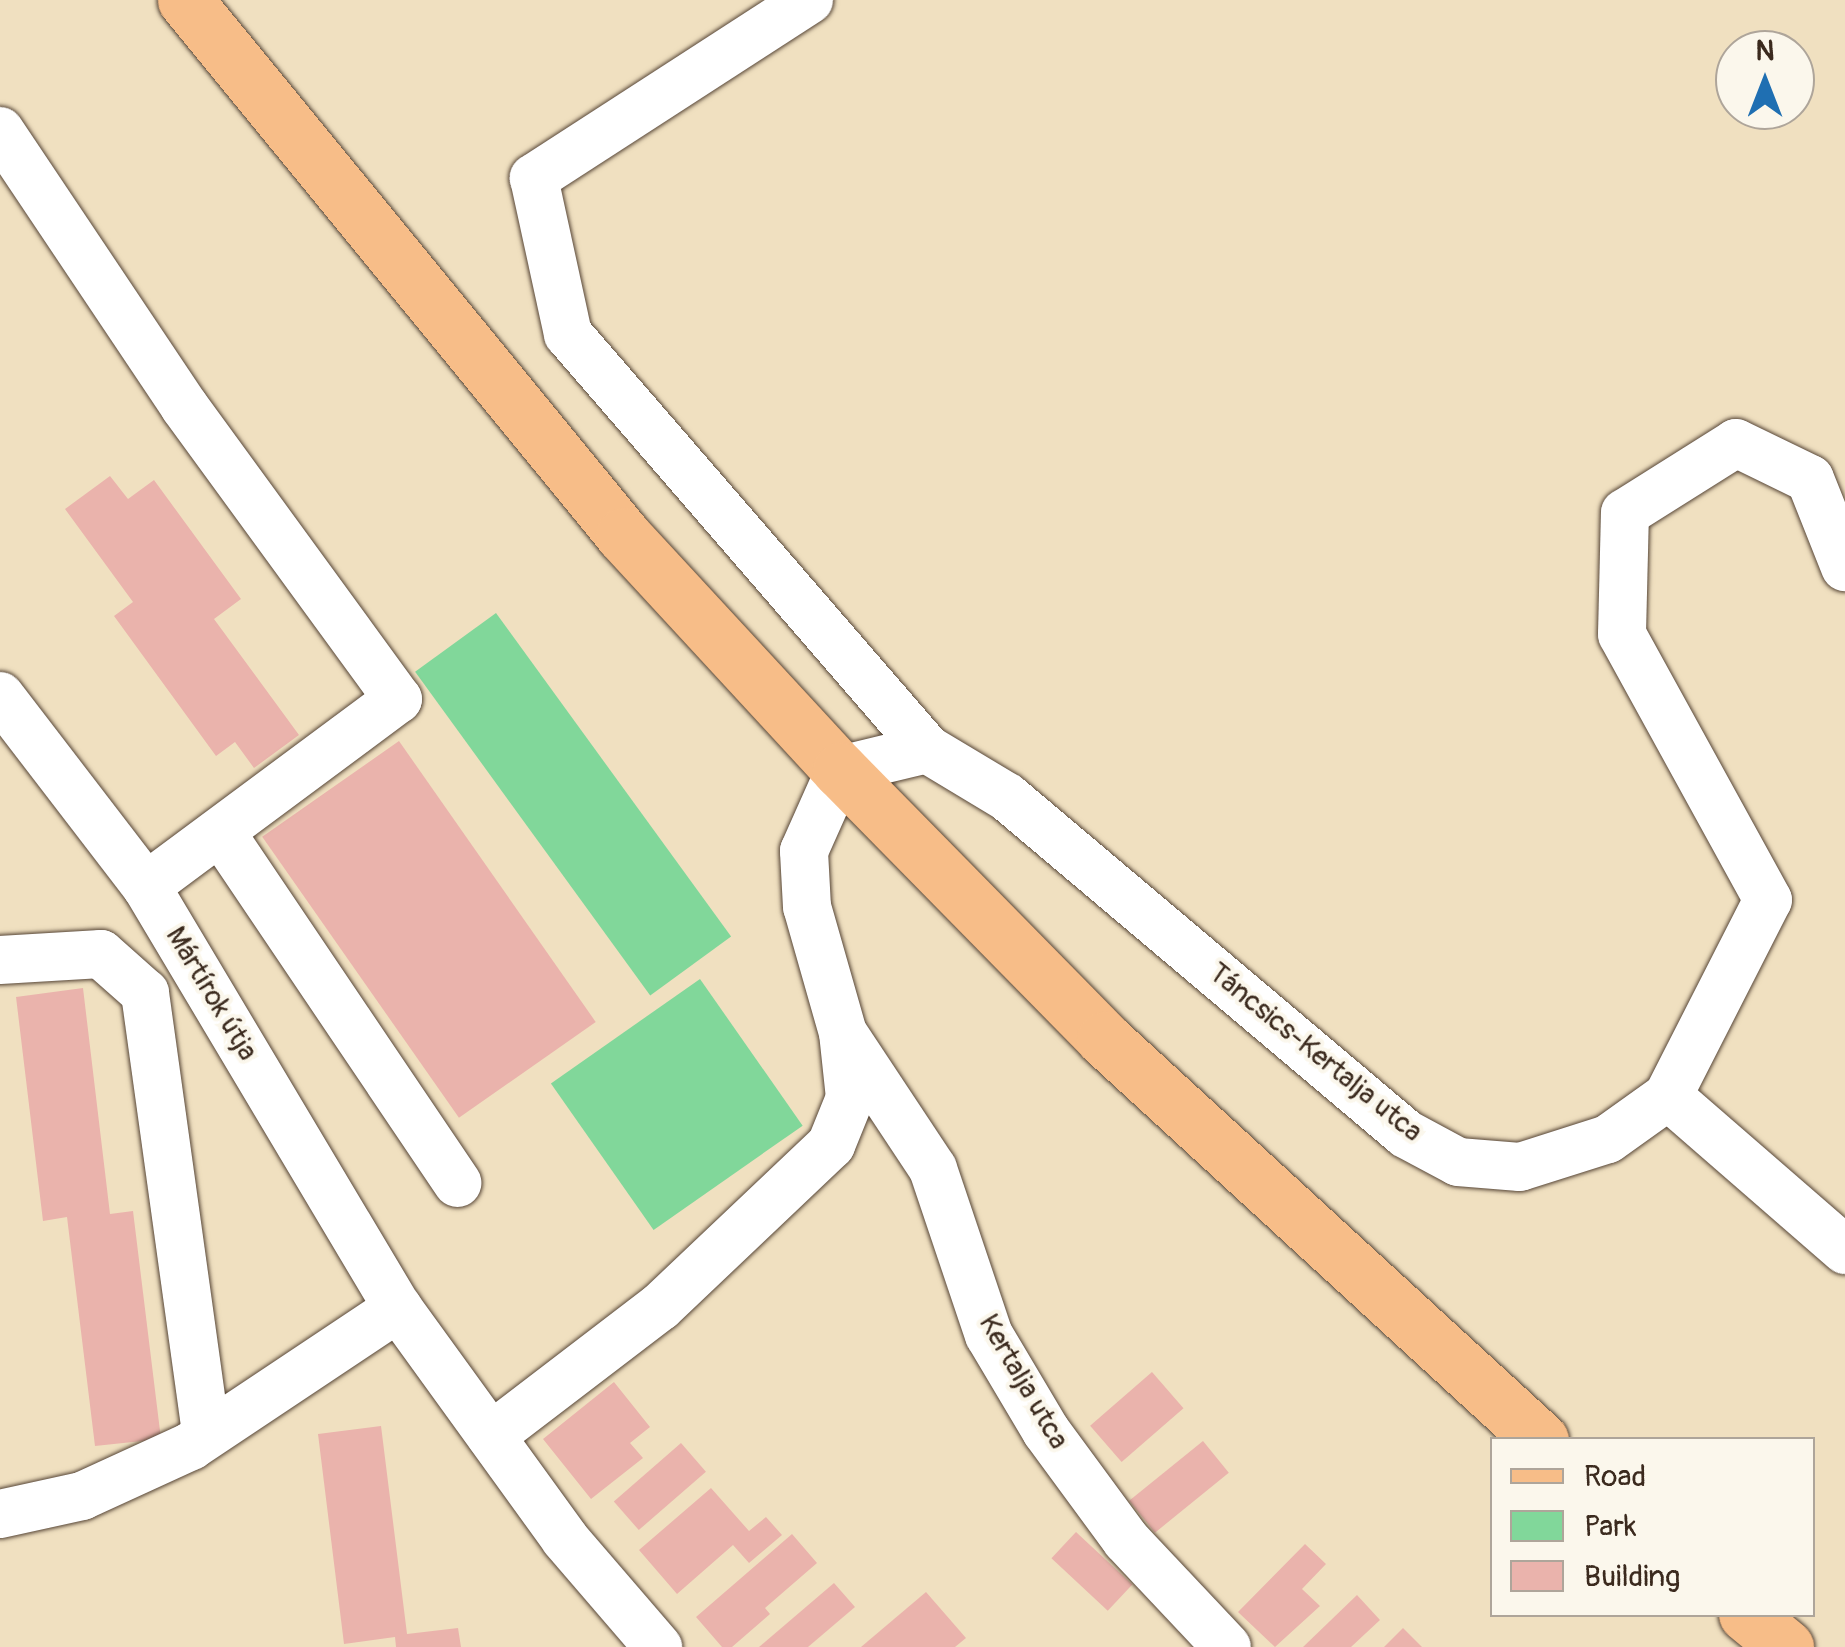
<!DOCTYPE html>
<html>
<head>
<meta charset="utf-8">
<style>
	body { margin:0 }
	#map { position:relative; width:1845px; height:1647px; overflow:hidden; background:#f0e0c0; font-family:Pangolin,sans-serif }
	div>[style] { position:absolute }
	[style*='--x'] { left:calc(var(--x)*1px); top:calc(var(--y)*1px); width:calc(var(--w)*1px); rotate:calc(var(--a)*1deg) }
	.green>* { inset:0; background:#81d79a; transform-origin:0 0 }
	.building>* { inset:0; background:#eab3ac; transform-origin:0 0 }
	.roads { filter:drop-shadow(0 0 2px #564536) drop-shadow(0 0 2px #564536) }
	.minor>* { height:48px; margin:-24px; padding:0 24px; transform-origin:24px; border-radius:24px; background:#fff }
	.major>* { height:55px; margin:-27.5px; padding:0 27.5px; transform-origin:27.5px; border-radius:27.5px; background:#f7bd88 }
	span { translate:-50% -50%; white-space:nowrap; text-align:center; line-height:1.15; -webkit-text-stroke:8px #fbf7ec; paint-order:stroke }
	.street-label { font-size:28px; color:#3b2a1e }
	.legend { position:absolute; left:1490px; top:1437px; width:325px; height:180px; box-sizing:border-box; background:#fbf7ec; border:2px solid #aea59a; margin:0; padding:12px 18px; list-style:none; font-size:30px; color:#3b2a1e }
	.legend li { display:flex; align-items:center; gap:20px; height:50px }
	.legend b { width:50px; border:2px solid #aea59a }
	.north { position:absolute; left:1715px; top:30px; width:100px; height:100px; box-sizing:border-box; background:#fbf7ec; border:2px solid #aea59a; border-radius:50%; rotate:0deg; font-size:28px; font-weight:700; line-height:40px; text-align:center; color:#3b2a1e }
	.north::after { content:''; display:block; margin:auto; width:35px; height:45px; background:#1f6fb2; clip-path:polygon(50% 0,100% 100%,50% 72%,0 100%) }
</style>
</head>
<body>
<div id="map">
	<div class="green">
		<div style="left:496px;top:613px;width:400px;height:100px;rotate:54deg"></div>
		<div style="left:700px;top:979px;width:179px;height:182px;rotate:55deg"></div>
	</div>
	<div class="building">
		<div style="clip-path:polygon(110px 476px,128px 499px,154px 480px,241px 599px,214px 619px,299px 735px,254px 768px,235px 742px,216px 756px,114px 616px,133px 602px,65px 509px)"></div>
		<div style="left:399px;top:741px;width:343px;height:167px;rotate:55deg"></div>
		<div style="clip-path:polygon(83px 988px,110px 1214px,133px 1211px,161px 1439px,95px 1446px,67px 1217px,43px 1221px,16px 997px)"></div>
		<div style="left:1152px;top:1372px;width:48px;height:82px;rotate:49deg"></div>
		<div style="clip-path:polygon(614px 1382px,650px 1427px,630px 1443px,643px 1458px,591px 1499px,543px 1439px)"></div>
		<div style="clip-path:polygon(381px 1426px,407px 1634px,458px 1628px,461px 1647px,396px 1647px,395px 1637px,344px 1644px,318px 1434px)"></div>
		<div style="left:1203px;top:1441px;width:41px;height:95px;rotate:51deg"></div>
		<div style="left:681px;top:1443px;width:38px;height:89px;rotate:49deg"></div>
		<div style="clip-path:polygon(711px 1488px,749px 1531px,766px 1517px,782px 1535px,749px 1563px,733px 1545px,677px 1594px,639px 1550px)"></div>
		<div style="left:1076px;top:1532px;width:77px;height:36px;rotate:43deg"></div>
		<div style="clip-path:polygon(792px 1534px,817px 1563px,765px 1608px,770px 1614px,732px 1647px,722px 1647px,696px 1617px)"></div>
		<div style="clip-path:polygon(1305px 1544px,1326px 1564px,1302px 1589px,1320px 1606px,1275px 1647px,1238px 1612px)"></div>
		<div style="clip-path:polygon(834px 1583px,855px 1607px,808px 1647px,759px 1647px)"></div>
		<div style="clip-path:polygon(926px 1592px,966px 1638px,955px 1647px,861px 1647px)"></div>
		<div style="clip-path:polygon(1357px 1595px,1380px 1620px,1351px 1647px,1303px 1647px)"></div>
		<div style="clip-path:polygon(1403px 1628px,1422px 1647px,1384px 1647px)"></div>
	</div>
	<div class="roads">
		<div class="minor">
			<div style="--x:809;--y:0;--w:328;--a:147.1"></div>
			<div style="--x:534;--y:178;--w:160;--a:77.7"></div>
			<div style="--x:568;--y:334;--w:549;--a:49.14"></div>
			<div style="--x:0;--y:131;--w:331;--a:56.2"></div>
			<div style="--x:184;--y:406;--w:363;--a:53.9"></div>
			<div style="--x:398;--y:699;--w:314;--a:143.4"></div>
			<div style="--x:0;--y:696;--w:240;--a:52.5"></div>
			<div style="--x:146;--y:886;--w:492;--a:59.2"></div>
			<div style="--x:398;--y:1308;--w:285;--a:54.1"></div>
			<div style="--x:565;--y:1539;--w:143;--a:49.3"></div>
			<div style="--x:222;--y:834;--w:421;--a:56"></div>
			<div style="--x:0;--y:960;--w:101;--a:-3.4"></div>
			<div style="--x:101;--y:954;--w:59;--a:41.6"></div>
			<div style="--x:145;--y:993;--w:445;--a:82.1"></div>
			<div style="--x:845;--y:1036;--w:159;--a:56.5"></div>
			<div style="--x:933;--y:1169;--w:175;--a:71.4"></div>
			<div style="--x:989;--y:1335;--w:112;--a:59.3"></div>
			<div style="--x:1046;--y:1431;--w:135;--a:53.7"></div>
			<div style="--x:1126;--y:1540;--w:147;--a:46.7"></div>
			<div style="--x:1668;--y:1096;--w:235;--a:41"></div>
			<div style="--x:491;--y:1436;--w:213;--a:-37.4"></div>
			<div style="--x:660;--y:1307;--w:236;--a:-43.5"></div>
			<div style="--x:831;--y:1145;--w:51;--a:-68"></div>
			<div style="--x:850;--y:1098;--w:65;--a:-96.1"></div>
			<div style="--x:843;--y:1033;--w:131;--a:-105.9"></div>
			<div style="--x:807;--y:907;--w:56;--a:-93.1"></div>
			<div style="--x:804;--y:851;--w:89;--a:-66"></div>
			<div style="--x:840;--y:770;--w:89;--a:-13.6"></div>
			<div style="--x:927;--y:749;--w:93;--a:31"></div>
			<div style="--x:1007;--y:797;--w:522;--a:40.18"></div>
			<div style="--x:1406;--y:1134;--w:59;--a:28.3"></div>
			<div style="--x:1458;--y:1162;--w:62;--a:4.6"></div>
			<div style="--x:1520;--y:1167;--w:92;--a:-17.7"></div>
			<div style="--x:1608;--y:1139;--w:74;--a:-35.6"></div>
			<div style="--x:1668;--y:1096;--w:220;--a:-63"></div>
			<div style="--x:1768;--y:900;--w:303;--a:-118.8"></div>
			<div style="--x:1622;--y:634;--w:121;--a:-88.6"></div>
			<div style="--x:1625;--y:513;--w:131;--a:-32.2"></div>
			<div style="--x:1736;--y:443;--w:82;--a:25.9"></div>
			<div style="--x:1810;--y:479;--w:95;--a:68.3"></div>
			<div style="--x:0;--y:1514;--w:84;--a:-12.4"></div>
			<div style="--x:82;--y:1496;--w:120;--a:-24.6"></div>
			<div style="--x:191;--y:1446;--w:249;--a:-33.7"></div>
		</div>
		<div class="major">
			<div style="--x:185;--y:0;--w:691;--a:50.69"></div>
			<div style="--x:623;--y:535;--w:320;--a:47.3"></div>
			<div style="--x:840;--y:770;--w:377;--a:45.5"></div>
			<div style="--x:1104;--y:1039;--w:593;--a:42.54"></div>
			<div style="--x:1746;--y:1614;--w:52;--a:39.5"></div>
		</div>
	</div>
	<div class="street-label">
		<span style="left:211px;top:994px;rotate:59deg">Mártírok útja</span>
		<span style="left:1315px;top:1053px;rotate:39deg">Táncsics-Kertalja utca</span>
		<span style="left:1023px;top:1382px;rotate:60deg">Kertalja utca</span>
	</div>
	<ul class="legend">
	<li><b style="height:12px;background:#f7bd88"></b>Road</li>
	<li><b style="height:28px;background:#81d79a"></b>Park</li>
	<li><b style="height:28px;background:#eab3ac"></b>Building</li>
	</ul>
	<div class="north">N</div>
</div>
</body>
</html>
